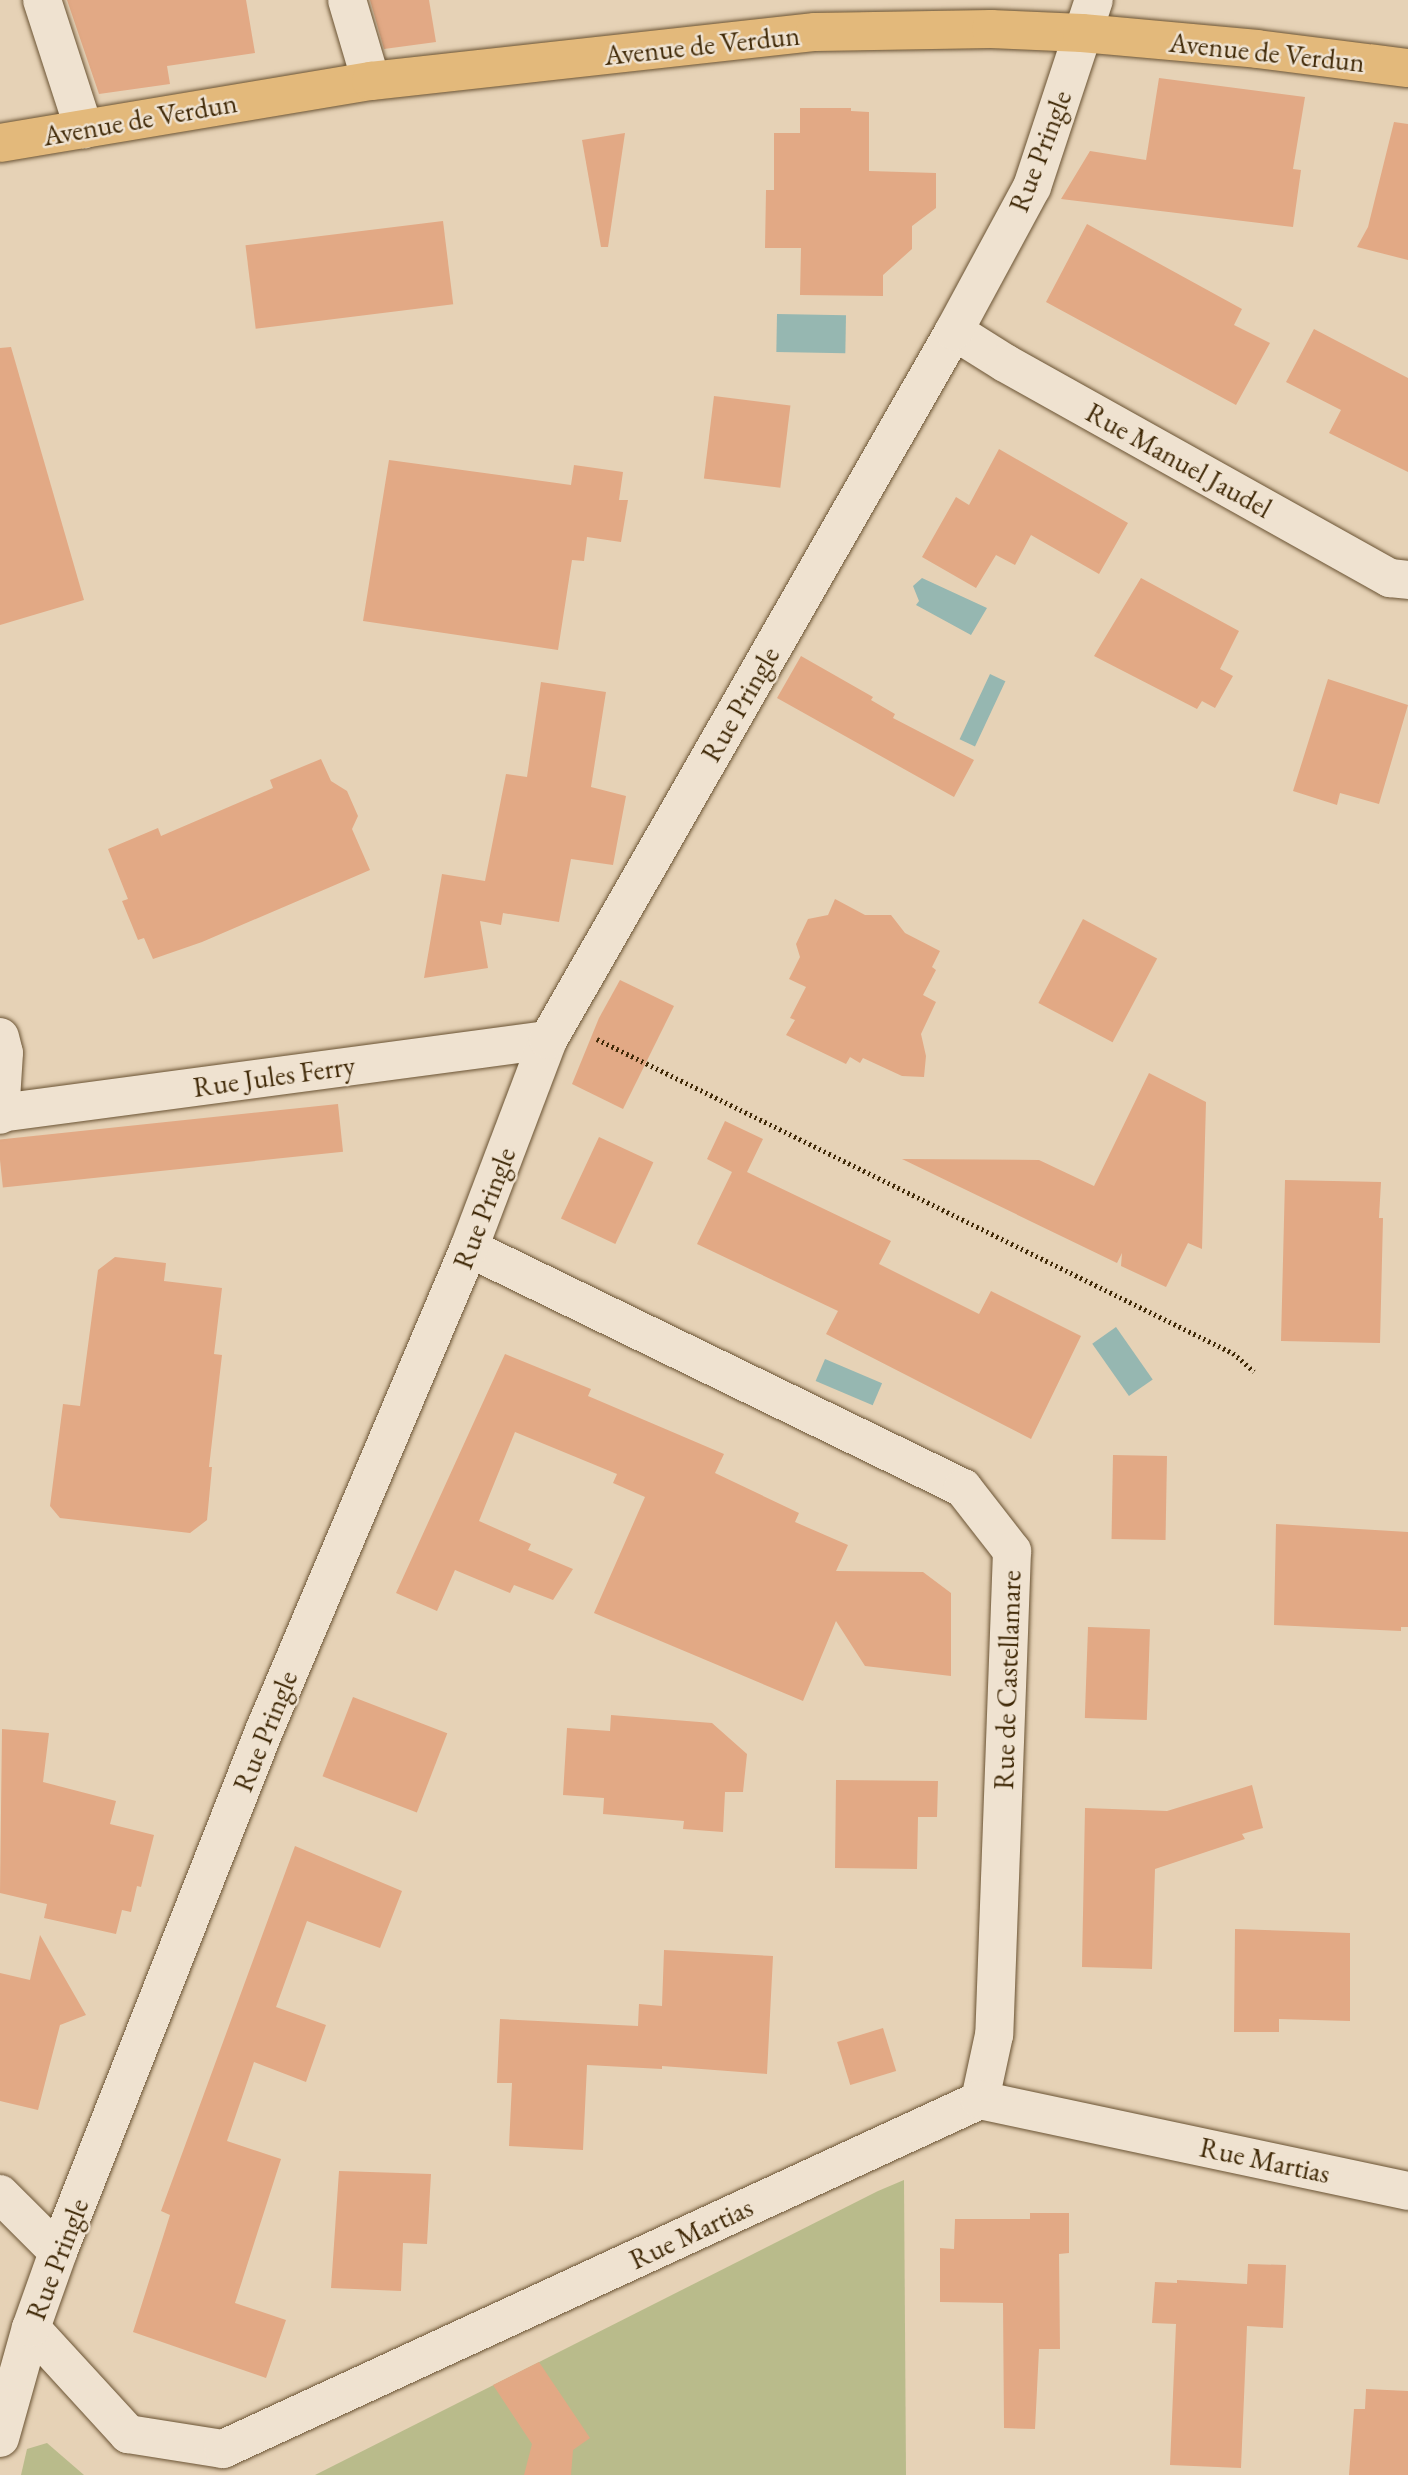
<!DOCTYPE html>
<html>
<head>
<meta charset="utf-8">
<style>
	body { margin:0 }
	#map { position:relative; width:1408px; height:2475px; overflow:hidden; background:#e6d2b6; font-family:"EB Garamond",serif }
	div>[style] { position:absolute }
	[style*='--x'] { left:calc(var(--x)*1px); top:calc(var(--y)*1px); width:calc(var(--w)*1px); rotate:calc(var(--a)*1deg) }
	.green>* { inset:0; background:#b9bb8b }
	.water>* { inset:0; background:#96b7b1; transform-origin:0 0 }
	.building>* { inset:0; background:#e2a985; transform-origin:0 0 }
	.path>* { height:4.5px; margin-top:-2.25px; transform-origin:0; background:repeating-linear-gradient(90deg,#402907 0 2px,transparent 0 5.5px) }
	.roads { filter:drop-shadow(0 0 2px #6a5333) drop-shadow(0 0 2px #6a5333) }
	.minor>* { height:38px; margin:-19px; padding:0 19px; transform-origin:19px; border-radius:19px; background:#efe2d0 }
	.major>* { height:38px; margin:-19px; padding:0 19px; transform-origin:19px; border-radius:19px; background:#e3b97b }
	span { translate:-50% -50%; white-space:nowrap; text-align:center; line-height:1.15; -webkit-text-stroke:5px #efe2d0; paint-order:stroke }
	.street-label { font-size:28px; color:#402907 }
</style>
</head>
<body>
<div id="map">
	<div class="green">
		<div style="clip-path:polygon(904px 2180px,906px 2475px,315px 2475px,878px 2191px)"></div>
		<div style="clip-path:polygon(47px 2443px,84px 2475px,21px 2475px,27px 2449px)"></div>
	</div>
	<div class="water">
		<div style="left:777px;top:314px;width:69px;height:38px;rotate:1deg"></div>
		<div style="clip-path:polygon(922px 578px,987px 608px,971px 635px,916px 605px,919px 601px,913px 586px)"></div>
		<div style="left:990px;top:674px;width:17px;height:72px;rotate:25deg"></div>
		<div style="left:1116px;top:1327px;width:64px;height:29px;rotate:55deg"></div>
		<div style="left:825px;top:1359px;width:62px;height:24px;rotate:23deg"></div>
	</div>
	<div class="building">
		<div style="clip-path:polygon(67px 0,246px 0,255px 53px,167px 66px,170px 84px,99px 94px)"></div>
		<div style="clip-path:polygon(370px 0,429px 0,436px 42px,384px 49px)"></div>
		<div style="clip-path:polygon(1159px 78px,1305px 97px,1293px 169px,1301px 170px,1293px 227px,1061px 199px,1090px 151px,1146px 160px)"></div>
		<div style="clip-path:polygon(800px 108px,851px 108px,851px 111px,869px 112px,869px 171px,936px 173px,936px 208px,912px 226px,912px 249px,883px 275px,883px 296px,800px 295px,801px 248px,765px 248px,766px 190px,774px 190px,774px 133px,800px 133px)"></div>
		<div style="clip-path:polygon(1394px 122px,1408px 124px,1408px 260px,1357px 247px,1368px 227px)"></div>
		<div style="clip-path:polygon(625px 133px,608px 247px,601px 247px,582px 140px)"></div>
		<div style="left:443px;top:221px;width:84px;height:199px;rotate:83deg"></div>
		<div style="clip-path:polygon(1087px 224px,1242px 309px,1234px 325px,1270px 343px,1236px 405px,1046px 302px)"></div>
		<div style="clip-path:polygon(1314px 329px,1408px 378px,1408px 472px,1329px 433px,1341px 410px,1286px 382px)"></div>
		<div style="clip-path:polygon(11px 347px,84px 600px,0 625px,0 348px)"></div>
		<div style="left:714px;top:396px;width:77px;height:83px;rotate:7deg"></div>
		<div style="clip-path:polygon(999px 449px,1128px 523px,1099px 574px,1031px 535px,1015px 565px,996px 555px,976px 588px,922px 557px,956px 497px,969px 505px)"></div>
		<div style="clip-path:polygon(389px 460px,571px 485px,574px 465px,623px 472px,619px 500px,628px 500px,621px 542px,587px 537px,584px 561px,572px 560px,558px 650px,363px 621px)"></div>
		<div style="clip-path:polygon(1141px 578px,1239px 631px,1220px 669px,1233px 676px,1215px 708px,1202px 701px,1197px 709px,1094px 656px)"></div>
		<div style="clip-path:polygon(801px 656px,873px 697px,871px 700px,895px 714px,893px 718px,974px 760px,954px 797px,777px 698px)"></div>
		<div style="clip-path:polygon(1328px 679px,1408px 705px,1379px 804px,1340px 793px,1337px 805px,1293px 791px)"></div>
		<div style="clip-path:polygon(541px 682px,606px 692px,591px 787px,626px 796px,613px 865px,571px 859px,559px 922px,503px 913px,501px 925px,480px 921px,488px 968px,424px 978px,442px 874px,485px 881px,506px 774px,527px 777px)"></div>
		<div style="clip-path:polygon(321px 759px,331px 781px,347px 791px,358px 816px,352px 829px,370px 870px,202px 942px,153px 959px,144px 938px,138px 940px,122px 901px,128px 899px,108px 849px,158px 828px,161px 836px,273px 788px,270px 780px)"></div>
		<div style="clip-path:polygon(835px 899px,865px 915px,891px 915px,905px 933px,940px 951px,932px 967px,936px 970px,923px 995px,936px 1002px,921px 1034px,926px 1056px,924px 1077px,902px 1076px,863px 1058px,860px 1063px,850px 1057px,846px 1064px,786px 1035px,795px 1020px,790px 1018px,806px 987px,789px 979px,800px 957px,796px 944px,808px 919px,828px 915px)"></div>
		<div style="left:1083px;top:919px;width:84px;height:95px;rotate:28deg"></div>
		<div style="clip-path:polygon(620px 980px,674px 1006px,623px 1109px,572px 1084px,599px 1018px)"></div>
		<div style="clip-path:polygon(1149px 1073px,1206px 1102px,1202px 1249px,1188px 1243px,1166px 1287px,1121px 1266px,1122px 1253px,1117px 1263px,902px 1159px,1039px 1160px,1094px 1186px)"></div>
		<div style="left:338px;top:1104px;width:48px;height:342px;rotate:84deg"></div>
		<div style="clip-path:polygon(725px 1121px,763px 1139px,747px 1172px,891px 1241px,879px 1264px,979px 1314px,991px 1291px,1081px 1336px,1031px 1439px,826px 1334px,838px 1311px,697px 1244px,732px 1172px,707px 1159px)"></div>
		<div style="left:599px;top:1137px;width:60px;height:90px;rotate:25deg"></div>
		<div style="clip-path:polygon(1285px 1180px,1381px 1182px,1379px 1218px,1383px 1218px,1380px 1343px,1281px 1341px)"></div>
		<div style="clip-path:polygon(115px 1257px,166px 1263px,164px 1281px,222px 1288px,214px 1354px,222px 1355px,209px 1467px,212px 1467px,207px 1520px,190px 1533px,60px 1518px,50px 1506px,63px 1404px,80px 1406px,98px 1270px)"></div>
		<div style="clip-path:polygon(505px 1354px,591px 1389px,588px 1396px,724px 1454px,715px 1473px,799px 1513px,795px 1522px,848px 1545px,836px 1571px,923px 1572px,951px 1593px,951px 1676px,865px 1666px,836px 1621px,803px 1701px,594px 1613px,645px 1497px,613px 1483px,617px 1474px,515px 1432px,479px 1521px,531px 1544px,528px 1550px,573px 1569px,553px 1600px,514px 1585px,510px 1593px,455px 1570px,437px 1611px,396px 1593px)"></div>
		<div style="left:1113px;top:1455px;width:54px;height:84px;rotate:1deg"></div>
		<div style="clip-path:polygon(1276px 1524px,1408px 1532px,1408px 1627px,1401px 1627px,1401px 1631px,1274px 1625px)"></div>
		<div style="left:1088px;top:1627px;width:62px;height:91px;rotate:2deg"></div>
		<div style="left:353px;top:1697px;width:101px;height:85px;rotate:21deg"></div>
		<div style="clip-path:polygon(611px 1715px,712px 1723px,747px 1754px,743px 1792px,725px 1792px,723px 1832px,683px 1829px,684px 1821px,603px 1814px,604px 1798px,563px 1795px,567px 1728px,610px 1731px)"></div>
		<div style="clip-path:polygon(2px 1729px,49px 1733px,43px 1782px,116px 1801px,110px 1824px,154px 1835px,141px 1887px,137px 1886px,131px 1912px,122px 1910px,116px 1934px,44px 1918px,47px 1904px,0 1893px)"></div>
		<div style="clip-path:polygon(836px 1780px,938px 1781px,937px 1817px,918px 1817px,917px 1869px,835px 1868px)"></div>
		<div style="clip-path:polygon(1252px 1785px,1263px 1828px,1242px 1834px,1245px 1839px,1155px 1869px,1152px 1969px,1082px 1967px,1085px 1808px,1167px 1811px)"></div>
		<div style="clip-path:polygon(295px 1846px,402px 1891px,380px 1948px,307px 1921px,276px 2007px,326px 2025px,306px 2082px,254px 2062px,227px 2141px,281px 2159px,235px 2303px,286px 2320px,266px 2378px,133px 2332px,170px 2215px,161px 2211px)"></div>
		<div style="clip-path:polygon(1235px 1929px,1350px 1933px,1350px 2021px,1279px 2019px,1279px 2032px,1234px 2032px)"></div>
		<div style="clip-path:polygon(40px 1935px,86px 2015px,60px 2025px,38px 2110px,0 2101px,0 1973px,30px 1980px)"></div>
		<div style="clip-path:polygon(664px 1950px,773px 1956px,767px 2074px,662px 2066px,662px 2069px,587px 2065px,583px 2150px,509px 2146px,512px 2083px,497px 2083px,500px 2019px,638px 2026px,639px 2004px,662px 2006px)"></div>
		<div style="left:883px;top:2028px;width:45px;height:48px;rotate:73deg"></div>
		<div style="clip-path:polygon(339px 2171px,431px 2174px,427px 2244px,403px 2243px,401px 2291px,331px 2288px)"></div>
		<div style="clip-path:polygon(1030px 2213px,1069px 2213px,1069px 2253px,1059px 2254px,1060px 2349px,1039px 2349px,1035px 2429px,1004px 2428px,1003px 2303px,940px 2302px,940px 2248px,954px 2249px,955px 2219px,1030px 2219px)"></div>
		<div style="clip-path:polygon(1248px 2264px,1286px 2265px,1283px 2328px,1247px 2326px,1241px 2468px,1170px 2465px,1176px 2324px,1152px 2323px,1155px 2282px,1177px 2283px,1177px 2280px,1247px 2284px)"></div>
		<div style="clip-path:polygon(539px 2362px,590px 2438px,573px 2450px,571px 2475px,524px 2475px,532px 2444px,493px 2385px)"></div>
		<div style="clip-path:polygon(1366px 2389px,1408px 2391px,1408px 2475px,1349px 2475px,1354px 2409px,1365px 2409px)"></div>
	</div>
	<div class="path">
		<div style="--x:597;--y:1039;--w:709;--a:26.28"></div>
		<div style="--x:1233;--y:1353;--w:28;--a:41"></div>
	</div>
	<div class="roads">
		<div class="minor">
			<div style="--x:42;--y:0;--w:136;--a:72"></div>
			<div style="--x:347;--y:0;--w:84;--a:73.5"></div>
			<div style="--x:954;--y:331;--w:60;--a:32.1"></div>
			<div style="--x:1005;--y:363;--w:441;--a:29.2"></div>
			<div style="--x:1390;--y:578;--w:18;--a:6"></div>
			<div style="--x:0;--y:1037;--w:16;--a:76"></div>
			<div style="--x:4;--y:1053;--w:62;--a:93.7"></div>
			<div style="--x:0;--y:1113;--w:553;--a:-7.59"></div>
			<div style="--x:469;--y:1248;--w:549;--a:25.91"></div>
			<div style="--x:963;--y:1488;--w:80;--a:52.1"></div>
			<div style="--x:1012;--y:1551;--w:484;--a:92.1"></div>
			<div style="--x:994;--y:2035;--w:66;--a:102.2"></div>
			<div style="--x:0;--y:2194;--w:82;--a:45"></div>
			<div style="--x:31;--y:2328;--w:144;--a:47.5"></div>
			<div style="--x:128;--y:2434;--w:96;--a:9"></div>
			<div style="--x:223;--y:2449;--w:834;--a:-24.75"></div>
			<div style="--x:980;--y:2100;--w:438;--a:12"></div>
			<div style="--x:0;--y:2438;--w:114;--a:-74.3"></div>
			<div style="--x:31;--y:2328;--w:81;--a:-70.4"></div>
			<div style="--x:58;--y:2252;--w:560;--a:-68.43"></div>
			<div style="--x:264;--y:1731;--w:525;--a:-67"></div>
			<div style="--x:469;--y:1248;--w:222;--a:-69.2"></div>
			<div style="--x:548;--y:1040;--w:817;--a:-60.2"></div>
			<div style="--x:954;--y:331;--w:164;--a:-61.6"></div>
			<div style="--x:1032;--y:187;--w:197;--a:-71.7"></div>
		</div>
		<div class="major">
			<div style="--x:0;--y:143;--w:376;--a:-9.5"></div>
			<div style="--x:371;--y:81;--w:447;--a:-6.3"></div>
			<div style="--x:815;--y:32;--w:176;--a:-1"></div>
			<div style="--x:991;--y:29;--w:91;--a:2.5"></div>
			<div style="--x:1082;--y:33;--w:176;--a:5.2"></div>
			<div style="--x:1257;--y:49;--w:152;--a:7.2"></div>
		</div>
	</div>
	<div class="street-label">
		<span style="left:702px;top:45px;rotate:-6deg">Avenue de Verdun</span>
		<span style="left:1267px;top:52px;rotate:6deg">Avenue de Verdun</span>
		<span style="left:140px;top:119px;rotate:-10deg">Avenue de Verdun</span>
		<span style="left:1040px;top:151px;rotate:-69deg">Rue Pringle</span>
		<span style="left:1179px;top:460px;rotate:29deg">Rue Manuel Jaudel</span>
		<span style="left:740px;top:704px;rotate:-60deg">Rue Pringle</span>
		<span style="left:274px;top:1076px;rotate:-8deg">Rue Jules Ferry</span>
		<span style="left:484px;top:1208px;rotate:-69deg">Rue Pringle</span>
		<span style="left:1007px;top:1680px;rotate:-88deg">Rue de Castellamare</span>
		<span style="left:265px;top:1731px;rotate:-68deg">Rue Pringle</span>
		<span style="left:1265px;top:2160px;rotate:12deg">Rue Martias</span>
		<span style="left:691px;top:2233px;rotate:-25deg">Rue Martias</span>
		<span style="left:57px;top:2259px;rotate:-69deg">Rue Pringle</span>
	</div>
</div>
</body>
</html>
